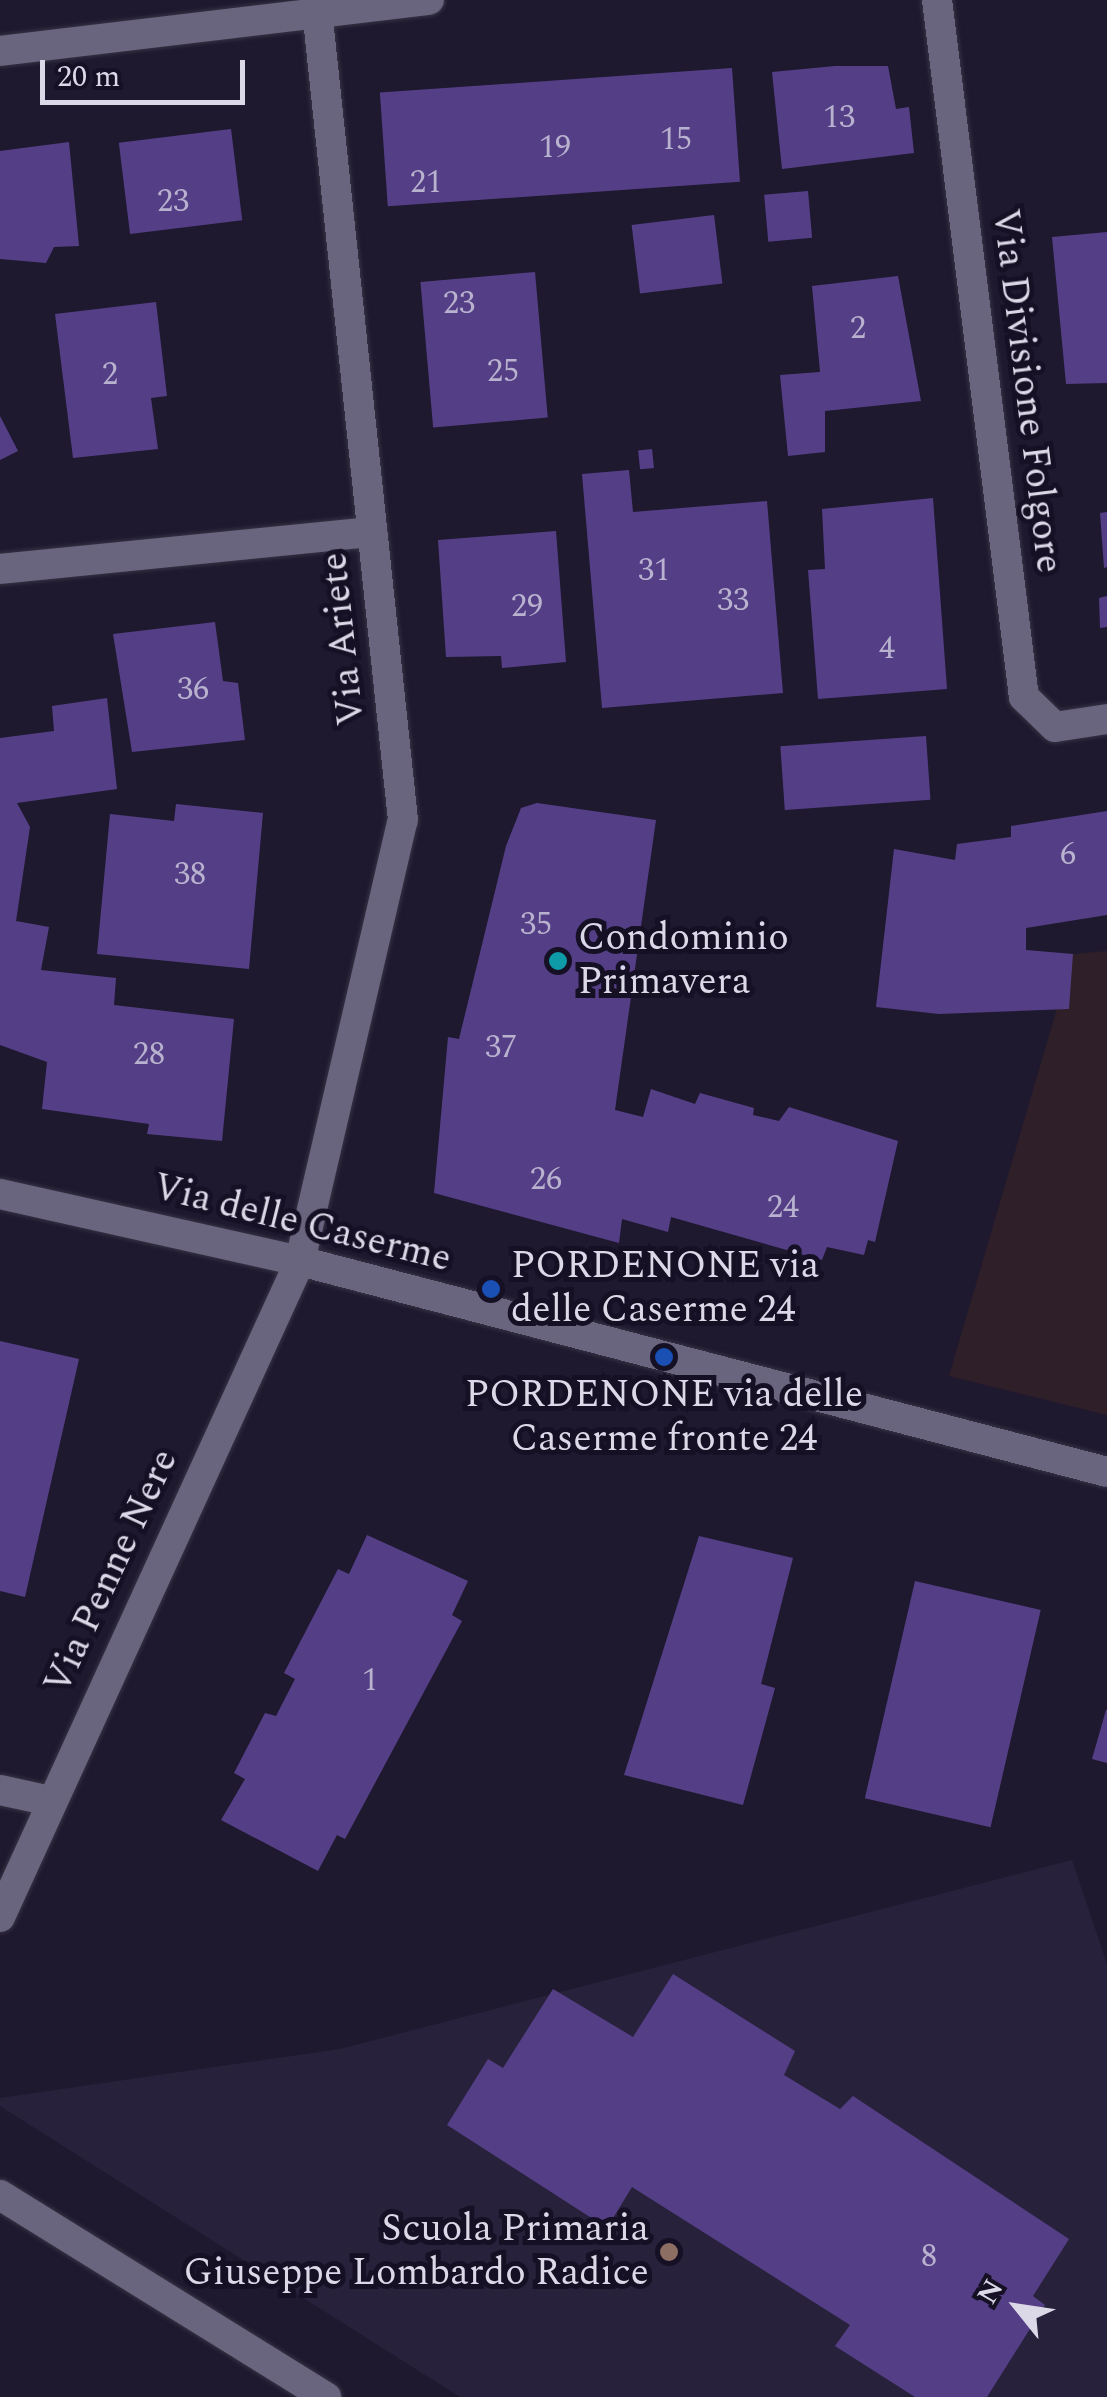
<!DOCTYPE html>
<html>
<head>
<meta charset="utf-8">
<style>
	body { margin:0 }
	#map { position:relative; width:1107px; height:2397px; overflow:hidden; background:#1f192f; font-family:Spectral,serif }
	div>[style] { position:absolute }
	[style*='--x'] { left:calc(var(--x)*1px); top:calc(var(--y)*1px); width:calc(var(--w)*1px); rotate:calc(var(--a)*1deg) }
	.industrial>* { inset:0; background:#2f1f28 }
	.built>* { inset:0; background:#28213c }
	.building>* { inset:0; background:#543f87; transform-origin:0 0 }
	.roads { filter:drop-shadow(0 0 2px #373344) drop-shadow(0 0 2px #373344) }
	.street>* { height:30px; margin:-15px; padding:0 15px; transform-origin:15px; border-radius:15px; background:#6a657f }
	.dots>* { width:28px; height:28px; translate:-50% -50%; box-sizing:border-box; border:5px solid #161025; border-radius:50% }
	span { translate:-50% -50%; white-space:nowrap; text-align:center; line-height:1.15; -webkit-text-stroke:10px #161025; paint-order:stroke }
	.number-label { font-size:32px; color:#b9b2cf }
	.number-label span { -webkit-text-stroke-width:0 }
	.street-label { font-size:38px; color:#dbd8e7 }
	.poi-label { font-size:38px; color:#dbd8e7 }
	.left { translate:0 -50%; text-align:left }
	.right { translate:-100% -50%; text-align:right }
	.north { position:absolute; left:967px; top:2257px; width:100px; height:100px; -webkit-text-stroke:8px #161025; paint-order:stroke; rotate:300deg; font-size:28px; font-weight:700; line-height:40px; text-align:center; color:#dbd8e7 }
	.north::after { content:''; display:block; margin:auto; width:35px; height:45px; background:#dbd8e7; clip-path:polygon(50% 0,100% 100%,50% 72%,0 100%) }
	.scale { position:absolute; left:40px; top:60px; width:205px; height:45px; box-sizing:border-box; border:5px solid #dbd8e7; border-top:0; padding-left:12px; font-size:30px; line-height:35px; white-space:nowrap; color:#dbd8e7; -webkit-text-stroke:8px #161025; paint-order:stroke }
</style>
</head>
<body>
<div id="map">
	<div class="industrial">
		<div style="clip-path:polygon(1107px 951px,1107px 1415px,949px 1376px,1073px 954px)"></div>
	</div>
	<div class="built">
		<div style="clip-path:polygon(1072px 1860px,1107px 1964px,1107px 2397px,460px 2397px,0 2106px,0 2098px,340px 2049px)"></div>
	</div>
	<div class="building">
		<div style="clip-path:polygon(835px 66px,888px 66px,896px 109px,909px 107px,914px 153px,782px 169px,772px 72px)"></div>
		<div style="left:732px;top:68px;width:114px;height:353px;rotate:86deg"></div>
		<div style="left:231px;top:129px;width:92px;height:113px;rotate:83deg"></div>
		<div style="clip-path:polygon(69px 142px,79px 246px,54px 247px,46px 263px,0 259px,0 151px)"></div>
		<div style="left:808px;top:191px;width:47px;height:44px;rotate:85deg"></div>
		<div style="left:714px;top:215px;width:69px;height:83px;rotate:83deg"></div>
		<div style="clip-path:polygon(1107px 232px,1107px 383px,1066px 384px,1052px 237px)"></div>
		<div style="left:535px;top:272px;width:146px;height:115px;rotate:85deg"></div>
		<div style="clip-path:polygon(898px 276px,921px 401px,825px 411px,825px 452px,788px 456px,780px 375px,820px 372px,812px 286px)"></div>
		<div style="clip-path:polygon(156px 302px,167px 396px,151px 398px,158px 449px,73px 458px,55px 314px)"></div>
		<div style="clip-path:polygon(0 416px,18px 451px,0 460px)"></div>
		<div style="left:652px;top:449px;width:19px;height:14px;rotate:84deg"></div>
		<div style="clip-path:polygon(629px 470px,633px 512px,767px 501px,783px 693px,602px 708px,582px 474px)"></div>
		<div style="clip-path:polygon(933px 498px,947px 689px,818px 699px,808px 570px,825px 569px,822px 509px)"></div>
		<div style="clip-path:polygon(1107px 512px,1107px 567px,1104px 568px,1100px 513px)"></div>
		<div style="clip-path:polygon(556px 531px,566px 662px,502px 668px,501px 656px,446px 657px,438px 540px)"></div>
		<div style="clip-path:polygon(1107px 596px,1107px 627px,1100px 628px,1099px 598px)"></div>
		<div style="clip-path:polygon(215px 622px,223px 681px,238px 683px,245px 740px,132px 752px,113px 634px)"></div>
		<div style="clip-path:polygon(107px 698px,117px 789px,17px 803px,30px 827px,16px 921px,49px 927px,41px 970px,116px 978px,114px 1005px,234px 1019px,222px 1141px,147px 1134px,149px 1124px,42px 1109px,47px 1062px,0 1045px,0 738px,54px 731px,52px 706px)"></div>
		<div style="left:926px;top:736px;width:64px;height:146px;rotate:86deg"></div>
		<div style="clip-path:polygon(537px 803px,656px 820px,615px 1110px,643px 1117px,651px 1089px,695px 1104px,700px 1093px,754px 1108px,753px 1115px,779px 1121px,789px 1107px,898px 1141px,875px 1242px,868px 1240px,864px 1255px,827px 1247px,822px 1260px,671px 1217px,668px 1232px,622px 1219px,619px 1243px,434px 1193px,448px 1037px,459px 1039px,506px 846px,521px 808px)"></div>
		<div style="clip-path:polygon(176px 804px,263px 813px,249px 969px,97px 954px,110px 814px,174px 821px)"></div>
		<div style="clip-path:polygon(1107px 811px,1107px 915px,1026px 928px,1026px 950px,1073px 954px,1069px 1009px,939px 1014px,876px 1007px,894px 849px,955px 860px,957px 844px,1011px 837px,1011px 826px)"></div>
		<div style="clip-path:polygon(0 1341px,79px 1359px,25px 1597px,0 1591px)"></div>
		<div style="clip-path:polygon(367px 1535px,468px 1581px,452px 1615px,462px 1621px,345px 1839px,337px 1835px,318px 1871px,221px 1820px,245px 1779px,234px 1773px,265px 1713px,276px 1716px,295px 1679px,284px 1673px,338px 1569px,349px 1574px)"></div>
		<div style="clip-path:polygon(699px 1536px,793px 1558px,761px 1684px,775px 1688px,743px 1805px,624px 1775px)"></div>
		<div style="left:915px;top:1581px;width:129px;height:223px;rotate:13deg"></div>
		<div style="clip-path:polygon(1106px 1710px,1107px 1710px,1107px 1763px,1092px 1759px)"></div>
		<div style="clip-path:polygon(673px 1974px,795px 2051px,784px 2075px,840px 2109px,853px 2096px,1069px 2239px,1033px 2296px,1045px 2305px,987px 2397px,915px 2397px,835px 2346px,850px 2325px,632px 2187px,607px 2228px,447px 2125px,488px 2059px,503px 2068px,553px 1989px,633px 2037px)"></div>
	</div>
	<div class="roads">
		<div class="street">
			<div style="--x:937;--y:0;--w:702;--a:82.89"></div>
			<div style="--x:1024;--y:697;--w:43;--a:44.1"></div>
			<div style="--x:1055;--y:727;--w:53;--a:-8.7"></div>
			<div style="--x:0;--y:51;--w:432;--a:-6.8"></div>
			<div style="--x:0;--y:569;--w:374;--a:-5.7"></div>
			<div style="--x:0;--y:1194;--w:307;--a:12.6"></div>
			<div style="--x:300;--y:1261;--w:834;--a:14.65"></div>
			<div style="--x:0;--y:1790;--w:51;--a:12.4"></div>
			<div style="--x:0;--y:1917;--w:721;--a:-65.42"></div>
			<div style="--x:300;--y:1261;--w:453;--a:-76.9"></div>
			<div style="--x:403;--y:820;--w:825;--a:-96.06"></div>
			<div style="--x:0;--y:2195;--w:384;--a:31.8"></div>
		</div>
	</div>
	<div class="dots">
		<div style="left:558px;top:961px;background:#0f9aa8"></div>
		<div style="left:491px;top:1289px;background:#1a4fb4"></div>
		<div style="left:664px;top:1357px;background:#1a4fb4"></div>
		<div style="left:669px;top:2252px;background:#8d6e63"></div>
	</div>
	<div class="number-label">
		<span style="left:839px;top:118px">13</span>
		<span style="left:676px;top:140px">15</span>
		<span style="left:555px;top:148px">19</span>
		<span style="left:426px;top:183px">21</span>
		<span style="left:173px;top:202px">23</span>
		<span style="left:459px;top:304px">23</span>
		<span style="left:858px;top:329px">2</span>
		<span style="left:503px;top:372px">25</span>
		<span style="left:110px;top:375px">2</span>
		<span style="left:654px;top:571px">31</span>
		<span style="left:733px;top:601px">33</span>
		<span style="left:527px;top:607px">29</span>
		<span style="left:887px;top:649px">4</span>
		<span style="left:193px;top:690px">36</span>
		<span style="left:1068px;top:855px">6</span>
		<span style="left:190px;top:875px">38</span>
		<span style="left:536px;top:925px">35</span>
		<span style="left:501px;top:1048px">37</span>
		<span style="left:149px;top:1055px">28</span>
		<span style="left:546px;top:1180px">26</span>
		<span style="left:783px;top:1208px">24</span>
		<span style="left:370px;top:1681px">1</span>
		<span style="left:929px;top:2257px">8</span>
	</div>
	<div class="street-label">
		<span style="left:1026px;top:391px;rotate:83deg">Via Divisione Folgore</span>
		<span style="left:344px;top:639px;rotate:-96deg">Via Ariete</span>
		<span style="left:302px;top:1224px;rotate:14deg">Via delle Caserme</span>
		<span style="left:112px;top:1572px;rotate:-65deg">Via Penne Nere</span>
	</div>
	<div class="poi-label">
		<span class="left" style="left:578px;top:961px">Condominio<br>Primavera</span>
		<span class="left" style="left:511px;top:1289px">PORDENONE via<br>delle Caserme 24</span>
		<span style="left:664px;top:1418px">PORDENONE via delle<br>Caserme fronte 24</span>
		<span class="right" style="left:649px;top:2252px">Scuola Primaria<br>Giuseppe Lombardo Radice</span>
	</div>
	<div class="north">N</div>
	<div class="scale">20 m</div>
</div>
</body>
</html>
